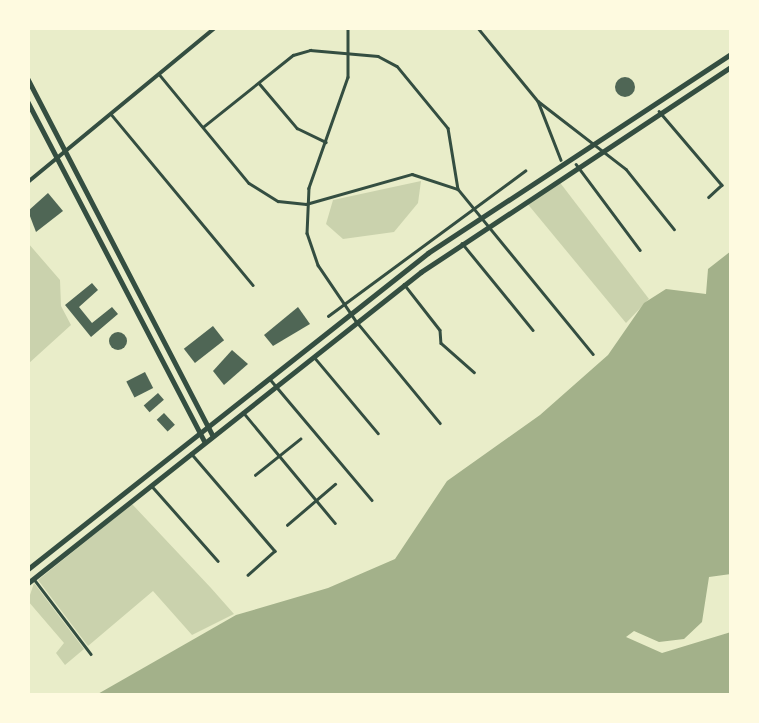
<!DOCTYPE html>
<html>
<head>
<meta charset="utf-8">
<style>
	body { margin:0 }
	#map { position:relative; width:759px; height:723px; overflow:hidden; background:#e9edc9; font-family:Overpass,sans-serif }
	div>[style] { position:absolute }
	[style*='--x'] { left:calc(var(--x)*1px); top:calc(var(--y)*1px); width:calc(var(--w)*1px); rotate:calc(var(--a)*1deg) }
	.green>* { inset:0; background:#cad2ad }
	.water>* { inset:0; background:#a3b18a }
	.building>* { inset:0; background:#4f6655; transform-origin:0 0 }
	.round { border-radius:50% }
	.minor>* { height:2.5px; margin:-1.25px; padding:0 1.25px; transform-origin:1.25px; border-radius:1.25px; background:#344e41 }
	.tertiary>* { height:3.5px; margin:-1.75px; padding:0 1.75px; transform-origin:1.75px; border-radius:1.75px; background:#344e41 }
	.primary>* { height:4.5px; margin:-2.25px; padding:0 2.25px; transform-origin:2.25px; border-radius:2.25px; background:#344e41 }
	.trunk>* { height:4.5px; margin:-2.25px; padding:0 2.25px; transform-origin:2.25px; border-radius:2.25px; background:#344e41 }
	span { translate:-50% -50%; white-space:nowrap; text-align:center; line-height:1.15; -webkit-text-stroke:6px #fefae0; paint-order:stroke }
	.frame { position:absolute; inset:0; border:30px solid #fefae0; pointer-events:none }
</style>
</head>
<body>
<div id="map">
	<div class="green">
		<div style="clip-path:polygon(558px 180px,649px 299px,626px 323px,526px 202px)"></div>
		<div style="clip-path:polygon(421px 181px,418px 203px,394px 232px,343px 239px,326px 224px,333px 200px)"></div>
		<div style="clip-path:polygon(28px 243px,60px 280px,61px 306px,71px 325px,28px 364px)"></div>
		<div style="clip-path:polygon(132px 504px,211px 588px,234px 614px,192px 635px,153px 591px,88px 646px,38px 580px)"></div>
		<div style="clip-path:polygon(34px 583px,84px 649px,65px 665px,56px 653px,64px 643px,28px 601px)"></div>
	</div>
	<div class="water">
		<div style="clip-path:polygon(731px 251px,731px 574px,709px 577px,702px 622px,684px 639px,659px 642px,634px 631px,626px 637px,662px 653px,731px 632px,731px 695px,96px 695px,236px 615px,328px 588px,395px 559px,447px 481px,540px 415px,608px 355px,644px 303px,666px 289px,706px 294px,708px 269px)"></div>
	</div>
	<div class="building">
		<div class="round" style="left:615px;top:77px;width:20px;height:20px"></div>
		<div style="clip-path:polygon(48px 193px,63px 211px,36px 232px,28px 211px)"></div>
		<div style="clip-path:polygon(92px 283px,98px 290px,79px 307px,92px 323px,112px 307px,118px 314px,91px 337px,65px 305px)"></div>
		<div style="clip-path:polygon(298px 307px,310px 324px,273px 346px,264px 335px)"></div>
		<div style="left:213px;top:326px;width:18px;height:37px;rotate:52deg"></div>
		<div class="round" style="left:109px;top:332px;width:18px;height:18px"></div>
		<div style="clip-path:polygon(232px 350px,248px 364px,224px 385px,213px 371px)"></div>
		<div style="left:145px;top:372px;width:18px;height:21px;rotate:63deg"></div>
		<div style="left:158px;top:393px;width:9px;height:19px;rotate:49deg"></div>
		<div style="left:164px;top:413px;width:16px;height:10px;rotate:47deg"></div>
	</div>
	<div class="minor">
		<div style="--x:348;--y:28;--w:49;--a:90"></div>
		<div style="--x:348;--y:77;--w:118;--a:109.4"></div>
		<div style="--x:309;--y:188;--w:45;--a:92.5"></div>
		<div style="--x:307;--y:233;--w:34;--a:71"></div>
		<div style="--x:318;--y:265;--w:68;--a:55.8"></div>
		<div style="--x:356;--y:321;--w:132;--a:50.5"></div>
		<div style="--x:478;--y:28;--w:94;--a:50.6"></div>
		<div style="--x:538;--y:101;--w:111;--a:37.7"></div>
		<div style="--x:626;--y:169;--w:77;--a:51.3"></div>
		<div style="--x:159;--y:74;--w:141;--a:50.5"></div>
		<div style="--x:249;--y:183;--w:34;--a:32"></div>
		<div style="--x:278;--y:201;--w:28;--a:6"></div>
		<div style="--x:306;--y:204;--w:110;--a:-15.8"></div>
		<div style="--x:412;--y:174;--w:48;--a:18.1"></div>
		<div style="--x:458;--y:189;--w:213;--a:50.7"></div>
		<div style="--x:259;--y:83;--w:59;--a:49.8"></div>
		<div style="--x:297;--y:128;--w:32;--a:26"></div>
		<div style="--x:538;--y:101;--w:63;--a:68.7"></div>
		<div style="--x:659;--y:111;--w:97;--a:49.6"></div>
		<div style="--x:722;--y:185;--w:18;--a:137"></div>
		<div style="--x:111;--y:114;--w:222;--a:50.3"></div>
		<div style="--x:203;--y:127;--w:115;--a:-38.7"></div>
		<div style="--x:293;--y:55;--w:18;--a:-16"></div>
		<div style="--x:310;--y:50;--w:68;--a:5"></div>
		<div style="--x:378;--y:56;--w:21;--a:28"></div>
		<div style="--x:397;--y:66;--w:80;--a:50.6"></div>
		<div style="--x:448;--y:128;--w:62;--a:80.7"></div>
		<div style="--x:576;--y:164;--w:107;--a:53.3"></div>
		<div style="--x:462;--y:243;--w:112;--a:50.8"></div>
		<div style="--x:404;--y:284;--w:58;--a:52"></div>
		<div style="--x:440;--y:330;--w:13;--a:86"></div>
		<div style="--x:441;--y:343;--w:44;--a:41.3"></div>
		<div style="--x:328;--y:316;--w:245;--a:-36.4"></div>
		<div style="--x:315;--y:358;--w:98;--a:50"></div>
		<div style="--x:270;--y:379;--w:158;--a:49.9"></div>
		<div style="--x:243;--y:412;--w:144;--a:50.3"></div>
		<div style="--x:191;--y:453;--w:129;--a:49.4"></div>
		<div style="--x:275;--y:551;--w:36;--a:138"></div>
		<div style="--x:255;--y:475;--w:58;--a:-38.7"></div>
		<div style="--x:151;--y:485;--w:101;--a:48.6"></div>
		<div style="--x:287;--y:525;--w:63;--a:-40.5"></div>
		<div style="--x:34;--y:579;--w:94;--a:52.8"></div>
	</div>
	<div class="tertiary">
		<div style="--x:28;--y:182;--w:242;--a:-39.5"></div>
	</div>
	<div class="primary">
		<div style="--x:28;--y:79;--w:402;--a:62.6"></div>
		<div style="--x:28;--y:102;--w:383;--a:62.5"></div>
	</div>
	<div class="trunk">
		<div style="--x:28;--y:569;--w:510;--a:-38.31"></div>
		<div style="--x:428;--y:253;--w:363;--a:-33.3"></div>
		<div style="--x:28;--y:583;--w:501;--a:-38.36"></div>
		<div style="--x:421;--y:272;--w:372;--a:-33.5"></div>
	</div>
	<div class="frame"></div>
</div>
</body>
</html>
